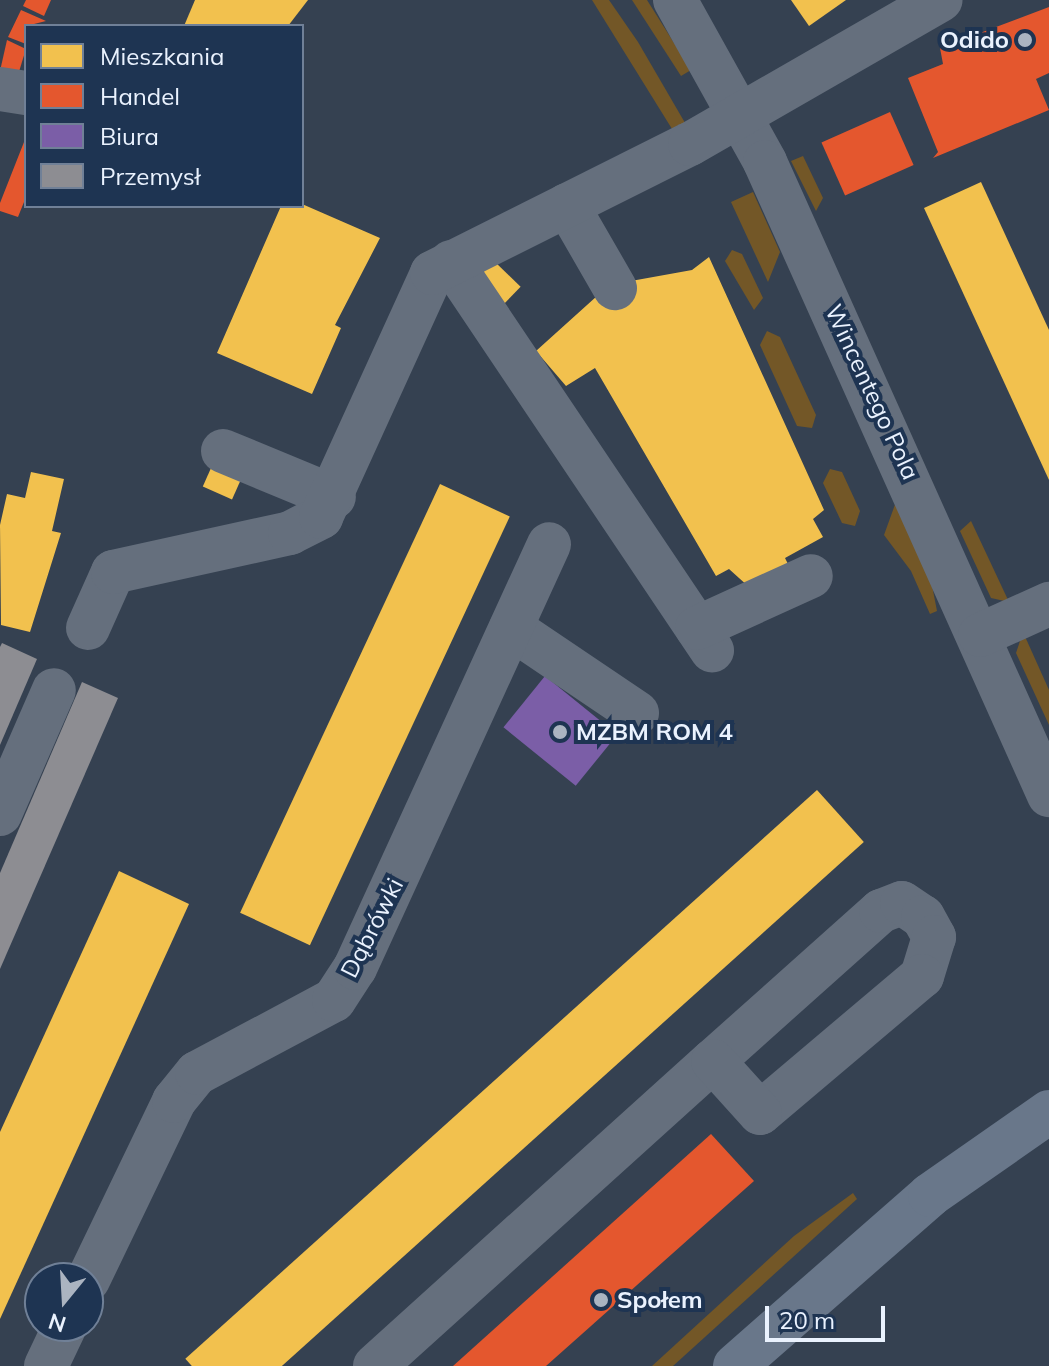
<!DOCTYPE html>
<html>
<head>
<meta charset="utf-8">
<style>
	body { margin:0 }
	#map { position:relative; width:1049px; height:1366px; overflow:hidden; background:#354151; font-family:Mulish,sans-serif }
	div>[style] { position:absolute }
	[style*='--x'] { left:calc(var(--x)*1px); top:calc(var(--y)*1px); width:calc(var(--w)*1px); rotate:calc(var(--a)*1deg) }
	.green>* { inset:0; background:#735727 }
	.homes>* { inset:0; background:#f2c14e; transform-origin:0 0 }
	.shops>* { inset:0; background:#e4572e; transform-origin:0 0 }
	.offices>* { inset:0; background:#7b5ea7; transform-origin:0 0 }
	.industry>* { inset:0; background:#8d8d92 }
	.minor>* { height:44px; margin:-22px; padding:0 22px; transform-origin:22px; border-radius:22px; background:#656f7d }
	.major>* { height:44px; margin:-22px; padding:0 22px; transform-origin:22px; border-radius:22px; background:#69778a }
	.dots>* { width:22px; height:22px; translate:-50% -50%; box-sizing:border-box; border:4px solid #1e3452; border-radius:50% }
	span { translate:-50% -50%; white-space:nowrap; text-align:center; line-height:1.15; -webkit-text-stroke:8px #1e3452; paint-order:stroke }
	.poi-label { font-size:24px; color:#eaf2fe; font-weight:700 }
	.right { translate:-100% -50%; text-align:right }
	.left { translate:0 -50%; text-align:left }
	.street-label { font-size:24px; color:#eaf2fe }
	.legend { position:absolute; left:24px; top:24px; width:280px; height:184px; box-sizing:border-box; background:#1e3452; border:2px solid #708097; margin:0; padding:10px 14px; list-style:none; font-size:24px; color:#eaf2fe }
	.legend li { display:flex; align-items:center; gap:16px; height:40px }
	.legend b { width:40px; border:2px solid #708097 }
	.north { position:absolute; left:24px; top:1262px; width:80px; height:80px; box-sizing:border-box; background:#1e3452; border:2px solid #708097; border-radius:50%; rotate:198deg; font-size:22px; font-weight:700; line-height:32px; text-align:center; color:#eaf2fe }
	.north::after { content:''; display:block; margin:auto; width:28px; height:36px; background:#abb4c1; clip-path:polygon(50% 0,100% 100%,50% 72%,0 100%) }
	.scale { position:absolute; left:765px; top:1306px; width:120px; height:36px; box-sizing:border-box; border:4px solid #eaf2fe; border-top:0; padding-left:10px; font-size:24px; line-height:28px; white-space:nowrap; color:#eaf2fe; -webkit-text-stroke:6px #1e3452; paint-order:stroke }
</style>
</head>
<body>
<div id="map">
	<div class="green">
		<div style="clip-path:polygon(592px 0,609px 0,638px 42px,688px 128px,677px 137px)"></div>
		<div style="clip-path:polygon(632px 0,647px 0,691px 70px,681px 76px)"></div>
		<div style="clip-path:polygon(803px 156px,823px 198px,816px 211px,791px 161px)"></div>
		<div style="clip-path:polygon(753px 192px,780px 252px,768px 282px,731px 202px)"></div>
		<div style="clip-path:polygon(732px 250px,742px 254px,763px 298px,754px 310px,725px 261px)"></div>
		<div style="clip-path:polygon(767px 331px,780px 337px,816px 415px,812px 428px,797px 426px,760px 345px)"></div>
		<div style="clip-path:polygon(830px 469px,842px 472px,860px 511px,855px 526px,842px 523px,823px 483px)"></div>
		<div style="clip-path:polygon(897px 499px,928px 565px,937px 611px,930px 614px,911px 571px,884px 535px)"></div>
		<div style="clip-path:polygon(971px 521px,1009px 602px,991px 598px,960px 531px)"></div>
		<div style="clip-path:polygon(1023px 632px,1049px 690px,1049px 725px,1016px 653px)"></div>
		<div style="clip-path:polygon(853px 1193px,857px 1199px,673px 1366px,652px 1366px,794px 1236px)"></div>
	</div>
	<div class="homes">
		<div style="clip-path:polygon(195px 0,308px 0,288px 26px,184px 26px)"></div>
		<div style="clip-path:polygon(791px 0,846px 0,809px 26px)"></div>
		<div style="clip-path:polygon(981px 182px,1049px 330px,1049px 480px,924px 208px)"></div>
		<div style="clip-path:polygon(302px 204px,380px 238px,335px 325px,341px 328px,312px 394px,217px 353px,281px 206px)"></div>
		<div style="clip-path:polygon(709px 257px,824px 510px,813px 519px,823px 537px,785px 558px,791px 570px,749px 587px,729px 569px,716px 576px,595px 368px,566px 386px,536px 351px,597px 296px,631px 281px,692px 270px)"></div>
		<div style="left:494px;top:261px;width:37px;height:24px;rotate:44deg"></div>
		<div style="left:215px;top:459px;width:32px;height:30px;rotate:24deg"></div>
		<div style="clip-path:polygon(31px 472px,64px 479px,52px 531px,61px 533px,30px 632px,1px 625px,0 525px,7px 494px,25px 498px)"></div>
		<div style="left:440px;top:484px;width:77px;height:473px;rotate:25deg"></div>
		<div style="left:817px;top:790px;width:70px;height:850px;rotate:48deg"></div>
		<div style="clip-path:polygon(119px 871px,189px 904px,0 1319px,0 1132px)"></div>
	</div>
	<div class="shops">
		<div style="clip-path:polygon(26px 0,51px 0,44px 16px,23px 6px)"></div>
		<div style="clip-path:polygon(1049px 7px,1049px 73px,1036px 79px,1049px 110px,933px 158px,938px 152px,908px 78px,943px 64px,940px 48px)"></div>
		<div style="clip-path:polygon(21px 10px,46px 21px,26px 26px,26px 44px,8px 37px)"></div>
		<div style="clip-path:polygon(7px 40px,26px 49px,17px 78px,0 71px)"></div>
		<div style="left:890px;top:112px;width:58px;height:75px;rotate:66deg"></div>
		<div style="clip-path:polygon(26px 137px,26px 197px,18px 217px,0 211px,0 203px)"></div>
		<div style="clip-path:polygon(711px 1134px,754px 1181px,546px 1366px,453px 1366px)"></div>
	</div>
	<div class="offices">
		<div style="left:545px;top:676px;width:93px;height:66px;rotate:39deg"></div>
	</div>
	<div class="industry">
		<div style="clip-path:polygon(2px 643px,37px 659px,0 745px,0 647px)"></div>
		<div style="clip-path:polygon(82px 682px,118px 698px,0 969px,0 873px)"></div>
	</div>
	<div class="minor">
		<div style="--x:675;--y:0;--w:185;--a:60.9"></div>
		<div style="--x:765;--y:162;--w:694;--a:65.84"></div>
		<div style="--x:0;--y:89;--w:26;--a:9"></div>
		<div style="--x:567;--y:205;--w:96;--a:60"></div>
		<div style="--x:451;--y:262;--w:468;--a:56.1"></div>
		<div style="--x:223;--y:451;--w:120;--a:22.5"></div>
		<div style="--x:88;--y:628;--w:61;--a:-65.9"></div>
		<div style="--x:113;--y:572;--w:181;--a:-12.4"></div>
		<div style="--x:290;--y:533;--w:35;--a:-27"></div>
		<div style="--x:321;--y:517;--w:268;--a:-65.5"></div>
		<div style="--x:432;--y:273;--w:288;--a:-26.6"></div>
		<div style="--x:690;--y:144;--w:289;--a:-29.9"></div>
		<div style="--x:511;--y:628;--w:152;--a:34"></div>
		<div style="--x:697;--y:628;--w:125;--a:-24.5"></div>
		<div style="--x:980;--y:635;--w:76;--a:-24.2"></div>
		<div style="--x:0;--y:814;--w:135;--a:-66.5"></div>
		<div style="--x:88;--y:1280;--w:199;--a:-64.3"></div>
		<div style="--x:174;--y:1101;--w:36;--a:-51"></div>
		<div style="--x:197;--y:1073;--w:155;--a:-28.1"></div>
		<div style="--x:334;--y:1000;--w:38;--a:-57"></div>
		<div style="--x:355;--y:968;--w:466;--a:-65.4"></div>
		<div style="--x:46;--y:1366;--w:44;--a:-64.6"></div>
		<div style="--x:375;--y:1366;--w:455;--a:-42.1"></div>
		<div style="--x:713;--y:1061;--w:225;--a:-41.8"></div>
		<div style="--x:881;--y:911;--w:22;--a:-21"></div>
		<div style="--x:902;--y:903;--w:25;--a:34"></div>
		<div style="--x:923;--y:917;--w:23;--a:61"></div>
		<div style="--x:934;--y:937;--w:41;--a:107.1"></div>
		<div style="--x:922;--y:976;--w:212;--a:139.8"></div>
		<div style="--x:760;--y:1113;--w:70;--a:-132.1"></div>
	</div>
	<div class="major">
		<div style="--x:735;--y:1366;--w:259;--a:-41.2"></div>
		<div style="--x:930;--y:1195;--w:145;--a:-34.9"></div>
	</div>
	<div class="dots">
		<div style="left:1025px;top:40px;background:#abb4c1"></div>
		<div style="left:560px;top:732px;background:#abb4c1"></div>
		<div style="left:601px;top:1300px;background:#abb4c1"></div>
	</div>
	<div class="poi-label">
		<span class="right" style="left:1009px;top:40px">Odido</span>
		<span class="left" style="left:576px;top:732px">MZBM ROM 4</span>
		<span class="left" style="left:617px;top:1300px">Społem</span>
	</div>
	<div class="street-label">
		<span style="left:872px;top:392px;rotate:65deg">Wincentego Pola</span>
		<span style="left:372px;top:928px;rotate:-63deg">Dąbrówki</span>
	</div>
	<ul class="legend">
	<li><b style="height:22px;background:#f2c14e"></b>Mieszkania</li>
	<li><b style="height:22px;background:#e4572e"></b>Handel</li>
	<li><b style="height:22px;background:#7b5ea7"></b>Biura</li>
	<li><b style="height:22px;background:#8d8d92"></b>Przemysł</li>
	</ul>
	<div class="north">N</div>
	<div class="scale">20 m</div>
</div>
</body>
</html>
